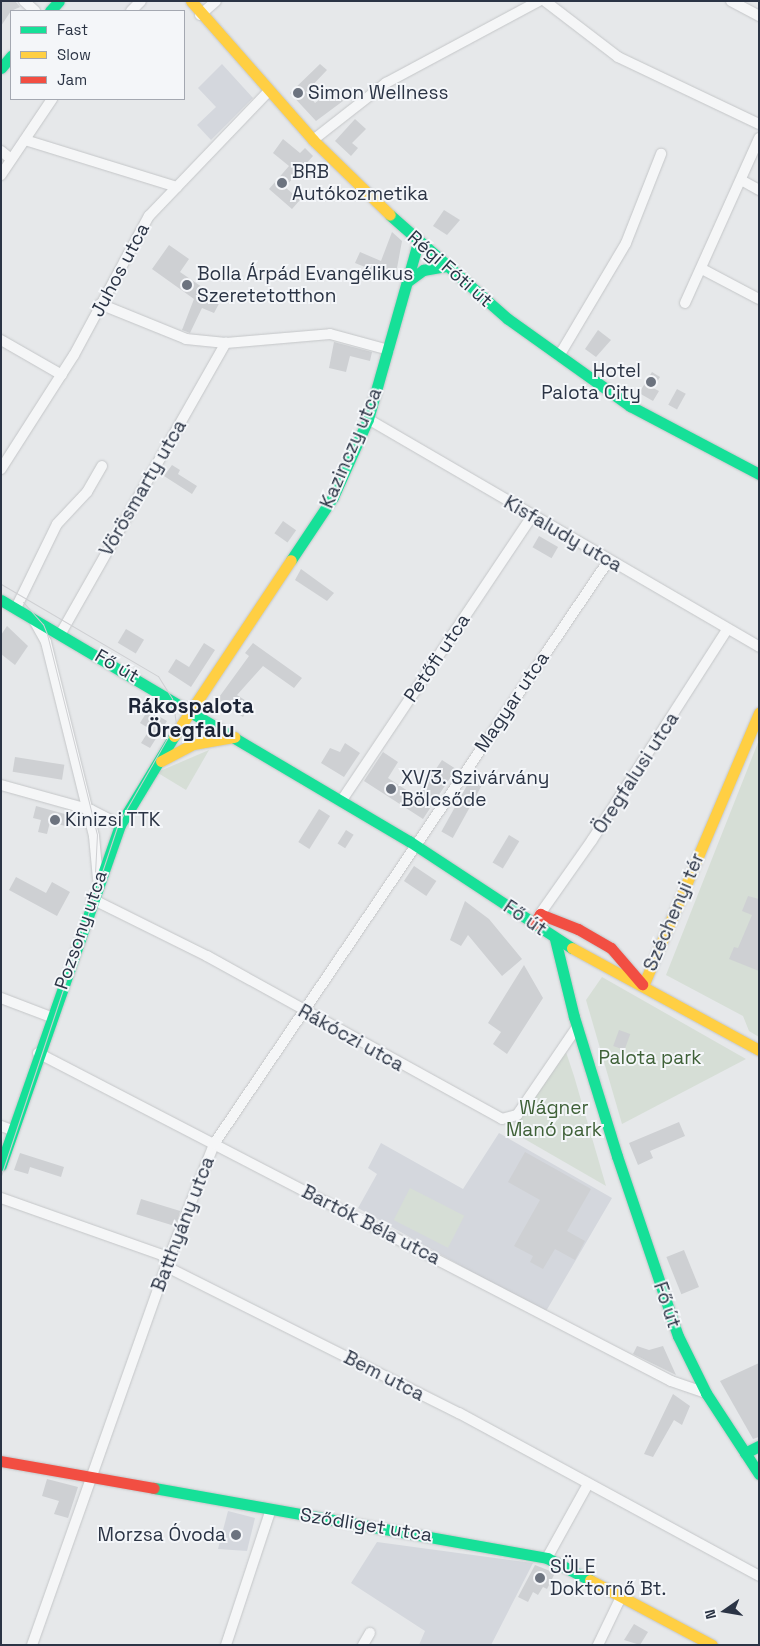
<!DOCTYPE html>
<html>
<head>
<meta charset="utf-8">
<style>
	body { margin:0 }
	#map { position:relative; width:760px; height:1646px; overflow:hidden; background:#e6e8ea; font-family:"Space Grotesk",sans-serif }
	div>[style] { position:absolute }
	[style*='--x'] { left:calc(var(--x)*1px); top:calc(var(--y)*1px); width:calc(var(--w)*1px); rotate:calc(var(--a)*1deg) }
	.built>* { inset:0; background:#d4d7dd }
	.green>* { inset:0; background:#d6ded6; transform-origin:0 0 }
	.building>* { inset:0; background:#ced0d3; transform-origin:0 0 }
	.roads { filter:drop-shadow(0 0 1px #c4c6c8) drop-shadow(0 0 1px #c4c6c8) }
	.street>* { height:10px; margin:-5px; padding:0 5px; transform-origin:5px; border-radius:5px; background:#f5f6f7 }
	.fast>* { height:11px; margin:-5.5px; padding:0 5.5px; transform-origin:5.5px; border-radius:5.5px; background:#16e098 }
	.slow>* { height:11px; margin:-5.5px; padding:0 5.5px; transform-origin:5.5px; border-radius:5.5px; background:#ffcf43 }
	.jam>* { height:11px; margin:-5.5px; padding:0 5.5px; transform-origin:5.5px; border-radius:5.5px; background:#f24e42 }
	.tram>* { height:1px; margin:-0.5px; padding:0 0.5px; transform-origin:0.5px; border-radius:0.5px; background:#cecfd2 }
	.dots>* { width:14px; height:14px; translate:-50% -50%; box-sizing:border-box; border:2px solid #f4f6f9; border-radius:50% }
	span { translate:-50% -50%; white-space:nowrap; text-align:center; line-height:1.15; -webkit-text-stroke:4px #f4f6f9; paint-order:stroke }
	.poi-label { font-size:19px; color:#2b3445 }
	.left { translate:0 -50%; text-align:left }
	.right { translate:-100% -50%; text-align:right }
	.street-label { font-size:19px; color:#2b3445 }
	.park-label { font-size:19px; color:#3f6138 }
	.quarter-label { font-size:21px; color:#1d2536; font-weight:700 }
	.frame { position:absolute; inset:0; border:2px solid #2b3445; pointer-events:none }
	.legend { position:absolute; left:10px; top:10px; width:175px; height:90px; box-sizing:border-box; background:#f4f6f9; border:1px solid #a4a8b1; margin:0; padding:6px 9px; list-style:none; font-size:15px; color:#2b3445 }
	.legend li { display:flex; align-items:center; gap:10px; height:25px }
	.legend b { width:25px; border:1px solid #a4a8b1 }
	.north { position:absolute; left:700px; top:1586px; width:50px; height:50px; -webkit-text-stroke:4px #f4f6f9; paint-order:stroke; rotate:257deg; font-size:14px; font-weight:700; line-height:20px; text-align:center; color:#2b3445 }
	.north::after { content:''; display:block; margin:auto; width:18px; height:22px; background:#2b3445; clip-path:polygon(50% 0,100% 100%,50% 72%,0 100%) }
</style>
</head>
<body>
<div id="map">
	<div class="built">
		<div style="clip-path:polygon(222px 64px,253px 98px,211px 140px,197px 125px,216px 107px,198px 88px)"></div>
		<div style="clip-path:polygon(499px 1133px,612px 1198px,545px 1313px,358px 1208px,377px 1174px,368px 1168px,381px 1143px,463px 1189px)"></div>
		<div style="clip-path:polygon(228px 1511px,255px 1518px,247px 1551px,218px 1549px)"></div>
		<div style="clip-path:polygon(377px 1542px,533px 1563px,491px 1645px,419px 1645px,425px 1631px,351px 1583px)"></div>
	</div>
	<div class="green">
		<div style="clip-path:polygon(759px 740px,759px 1037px,749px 1031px,743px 1016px,666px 975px)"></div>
		<div style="clip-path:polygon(209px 750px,186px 790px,158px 773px,160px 771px)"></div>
		<div style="clip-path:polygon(602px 977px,746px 1059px,622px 1124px,586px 1000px)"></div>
		<div style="clip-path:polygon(565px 1049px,574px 1076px,606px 1186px,509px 1130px)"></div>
		<div style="left:410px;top:1188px;width:61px;height:36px;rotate:27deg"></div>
	</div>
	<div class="building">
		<div style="clip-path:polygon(1px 1px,15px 1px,20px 7px,11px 11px,1px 26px)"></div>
		<div style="clip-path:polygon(320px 64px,327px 70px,306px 92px,315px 103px,334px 89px,343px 101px,316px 121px,290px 93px)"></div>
		<div style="clip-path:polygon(355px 119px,366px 129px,352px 143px,358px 148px,351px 156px,335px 141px)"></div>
		<div style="clip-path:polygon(283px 139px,300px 153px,305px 148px,313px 156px,285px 187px,300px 200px,292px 209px,269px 189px,289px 166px,273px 153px)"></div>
		<div style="clip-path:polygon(444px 210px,460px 220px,447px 235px,433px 226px)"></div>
		<div style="clip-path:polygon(392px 232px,402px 241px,395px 279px,355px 263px,360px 252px,381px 261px)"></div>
		<div style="clip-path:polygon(169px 245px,189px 259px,180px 272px,221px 300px,214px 313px,202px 308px,190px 333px,182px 330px,194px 299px,152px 269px)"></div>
		<div style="clip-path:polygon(598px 330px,611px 340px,596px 357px,585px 349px)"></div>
		<div style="clip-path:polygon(334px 342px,372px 352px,370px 361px,350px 356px,346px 372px,329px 368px)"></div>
		<div style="clip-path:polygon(652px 372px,660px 377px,653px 388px,659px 391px,653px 401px,639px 393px)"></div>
		<div style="left:677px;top:389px;width:10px;height:18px;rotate:29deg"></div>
		<div style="clip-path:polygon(172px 465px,180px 470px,178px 474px,197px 486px,192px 494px,164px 476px)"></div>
		<div style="left:283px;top:521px;width:16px;height:15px;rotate:35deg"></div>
		<div style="left:539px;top:536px;width:22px;height:13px;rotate:30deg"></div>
		<div style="clip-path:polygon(301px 569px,334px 593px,327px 601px,295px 580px)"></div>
		<div style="clip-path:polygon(7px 626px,28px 646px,15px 665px,1px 654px,1px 635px)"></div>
		<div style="left:126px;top:629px;width:21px;height:16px;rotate:31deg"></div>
		<div style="clip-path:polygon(204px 643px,215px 650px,191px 687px,168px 672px,176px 659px,189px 667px)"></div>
		<div style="clip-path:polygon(253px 643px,302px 678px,294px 688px,263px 666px,237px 695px,251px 704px,243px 717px,217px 700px,249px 656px,245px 653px)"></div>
		<div style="clip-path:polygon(148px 710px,167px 721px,150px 748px,141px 743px,150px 729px,140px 723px)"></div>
		<div style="clip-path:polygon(345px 743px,360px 753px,344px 777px,321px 763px,330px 748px,340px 752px)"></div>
		<div style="clip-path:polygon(383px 752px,398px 762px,388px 778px,417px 797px,442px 760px,456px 769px,423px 819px,364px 781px)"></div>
		<div style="left:15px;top:757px;width:50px;height:15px;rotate:9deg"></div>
		<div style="left:470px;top:780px;width:13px;height:59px;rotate:29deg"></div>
		<div style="clip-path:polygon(36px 806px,72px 816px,69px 827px,50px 822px,47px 834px,38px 832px,41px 820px,33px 818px)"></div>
		<div style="left:319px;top:809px;width:13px;height:39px;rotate:32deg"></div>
		<div style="left:346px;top:830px;width:9px;height:16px;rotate:32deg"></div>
		<div style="left:509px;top:835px;width:12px;height:32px;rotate:31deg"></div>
		<div style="left:414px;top:866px;width:27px;height:18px;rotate:34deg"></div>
		<div style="clip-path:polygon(16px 877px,46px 893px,52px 882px,70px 892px,57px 916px,9px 890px)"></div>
		<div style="clip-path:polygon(748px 896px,759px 899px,759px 971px,729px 959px,734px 947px,738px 948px,752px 915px,742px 911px)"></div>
		<div style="clip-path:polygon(465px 901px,489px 919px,522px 959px,502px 976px,468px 935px,461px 946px,450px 940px)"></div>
		<div style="clip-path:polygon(524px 965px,543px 998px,507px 1054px,493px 1044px,501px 1032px,488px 1023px)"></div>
		<div style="left:619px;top:1030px;width:12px;height:17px;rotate:20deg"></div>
		<div style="clip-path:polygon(679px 1122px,685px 1136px,650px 1151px,653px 1158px,638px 1165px,629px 1143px)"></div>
		<div style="clip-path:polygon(525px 1152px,591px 1189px,567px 1231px,585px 1241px,575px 1260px,555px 1249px,543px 1269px,530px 1262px,533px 1256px,514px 1246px,540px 1200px,508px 1182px)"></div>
		<div style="clip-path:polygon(20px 1153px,64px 1167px,61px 1177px,30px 1167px,28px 1174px,14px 1170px)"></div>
		<div style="left:141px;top:1199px;width:41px;height:16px;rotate:17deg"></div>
		<div style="left:684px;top:1250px;width:40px;height:19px;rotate:68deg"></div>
		<div style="clip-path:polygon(637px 1346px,649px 1350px,663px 1346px,676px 1375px,633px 1354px)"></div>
		<div style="clip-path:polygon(759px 1363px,759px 1437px,753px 1439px,720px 1381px)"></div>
		<div style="clip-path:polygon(673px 1394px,690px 1406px,682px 1425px,674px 1420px,653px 1457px,644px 1454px)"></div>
		<div style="clip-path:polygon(47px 1479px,78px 1487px,68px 1518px,54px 1514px,59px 1501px,42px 1496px)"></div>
		<div style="clip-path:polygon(535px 1565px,555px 1573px,547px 1589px,543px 1587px,538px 1595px,533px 1592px,528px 1602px,518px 1597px)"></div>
		<div style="clip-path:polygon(634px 1624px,648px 1632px,640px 1645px,624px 1640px)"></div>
	</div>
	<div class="roads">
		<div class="street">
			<div style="--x:24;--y:1;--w:15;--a:42"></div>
			<div style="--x:545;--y:1;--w:92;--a:37.5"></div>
			<div style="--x:618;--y:57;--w:156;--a:25.4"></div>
			<div style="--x:731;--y:1;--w:32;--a:28"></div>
			<div style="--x:131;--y:11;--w:14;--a:-45"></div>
			<div style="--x:200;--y:15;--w:21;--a:-41"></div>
			<div style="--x:25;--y:140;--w:159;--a:17.2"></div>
			<div style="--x:313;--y:140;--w:93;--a:-38"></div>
			<div style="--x:386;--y:83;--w:174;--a:-28.2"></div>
			<div style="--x:1;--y:151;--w:13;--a:39"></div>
			<div style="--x:1;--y:175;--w:92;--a:-56.1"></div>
			<div style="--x:741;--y:180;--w:21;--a:29"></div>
			<div style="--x:702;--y:269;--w:64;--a:27.8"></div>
			<div style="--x:685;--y:303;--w:181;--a:-65.8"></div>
			<div style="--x:100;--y:304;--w:93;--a:22.1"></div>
			<div style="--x:186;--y:339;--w:40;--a:5.7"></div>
			<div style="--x:226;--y:343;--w:104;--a:-4.9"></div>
			<div style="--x:330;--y:334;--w:61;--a:15.2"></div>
			<div style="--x:1;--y:340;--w:70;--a:29.8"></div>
			<div style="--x:559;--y:356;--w:131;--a:-59.3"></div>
			<div style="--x:626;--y:243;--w:96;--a:-68.5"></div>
			<div style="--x:368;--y:419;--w:453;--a:30.2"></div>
			<div style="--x:1;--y:469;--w:135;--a:-57.4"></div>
			<div style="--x:74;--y:355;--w:158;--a:-61.7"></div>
			<div style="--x:149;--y:216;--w:172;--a:-46.2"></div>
			<div style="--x:16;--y:608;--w:93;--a:-64"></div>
			<div style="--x:57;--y:524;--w:44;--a:-46.8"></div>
			<div style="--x:87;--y:492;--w:30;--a:-60"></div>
			<div style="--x:35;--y:622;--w:23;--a:61"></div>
			<div style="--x:46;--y:642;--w:200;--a:76.1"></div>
			<div style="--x:94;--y:836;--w:43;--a:84.7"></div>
			<div style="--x:61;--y:633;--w:334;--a:-60.4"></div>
			<div style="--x:1;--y:785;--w:93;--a:15.5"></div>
			<div style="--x:91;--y:810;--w:33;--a:27"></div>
			<div style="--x:342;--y:800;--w:342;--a:-56.2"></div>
			<div style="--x:92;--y:899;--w:128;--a:26.4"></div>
			<div style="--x:207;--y:956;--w:337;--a:28.9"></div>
			<div style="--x:502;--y:1119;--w:16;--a:-15"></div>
			<div style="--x:517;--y:1115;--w:107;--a:-55.7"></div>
			<div style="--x:540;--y:914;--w:90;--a:-54.9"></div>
			<div style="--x:592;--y:840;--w:250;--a:-57.3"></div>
			<div style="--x:1;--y:998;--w:53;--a:20.8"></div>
			<div style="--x:38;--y:1053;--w:713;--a:27.39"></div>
			<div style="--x:671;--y:1381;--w:37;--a:19"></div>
			<div style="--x:1;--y:1126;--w:12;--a:20"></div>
			<div style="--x:1;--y:1198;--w:171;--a:19.5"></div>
			<div style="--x:162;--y:1255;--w:17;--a:57"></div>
			<div style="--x:171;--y:1269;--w:322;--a:26.6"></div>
			<div style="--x:459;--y:1413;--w:341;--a:28.5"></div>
			<div style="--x:547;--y:1558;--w:85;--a:-61"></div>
			<div style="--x:32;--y:1645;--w:405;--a:-70.5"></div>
			<div style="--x:167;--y:1263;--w:128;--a:-68.4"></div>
			<div style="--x:214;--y:1144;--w:705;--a:-55.93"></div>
			<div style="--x:226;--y:1645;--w:143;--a:-71.7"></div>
			<div style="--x:363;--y:1645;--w:14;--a:-60"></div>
			<div style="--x:598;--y:1645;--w:55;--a:-64.4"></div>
		</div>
		<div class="fast">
			<div style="--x:50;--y:11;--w:13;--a:-48"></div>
			<div style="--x:1;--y:68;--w:16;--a:-50"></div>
			<div style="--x:390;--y:215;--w:157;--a:41.4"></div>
			<div style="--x:508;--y:319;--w:150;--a:35.5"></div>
			<div style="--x:630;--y:406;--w:146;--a:27.8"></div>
			<div style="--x:408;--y:281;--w:19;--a:-36"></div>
			<div style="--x:423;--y:270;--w:23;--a:-10"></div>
			<div style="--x:291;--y:560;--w:76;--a:-56.3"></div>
			<div style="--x:333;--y:497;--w:85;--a:-65.8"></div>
			<div style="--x:368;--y:419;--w:184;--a:-74.2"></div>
			<div style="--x:1;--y:600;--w:474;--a:30.6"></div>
			<div style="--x:409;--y:841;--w:195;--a:33.3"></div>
			<div style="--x:555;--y:939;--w:80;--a:76.3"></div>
			<div style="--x:574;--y:1017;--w:145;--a:72.8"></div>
			<div style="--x:617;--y:1156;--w:190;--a:71.3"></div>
			<div style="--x:678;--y:1336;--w:64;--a:63.8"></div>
			<div style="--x:706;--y:1393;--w:97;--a:56.8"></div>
			<div style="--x:1;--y:1165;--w:360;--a:-70.7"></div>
			<div style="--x:120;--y:825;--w:104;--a:-58.8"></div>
			<div style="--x:745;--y:1453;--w:16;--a:-27"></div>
			<div style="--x:154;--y:1488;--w:399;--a:10.1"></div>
			<div style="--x:547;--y:1558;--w:48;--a:27.1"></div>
		</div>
		<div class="slow">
			<div style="--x:191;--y:1;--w:185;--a:48.7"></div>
			<div style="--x:313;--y:140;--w:107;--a:44.2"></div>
			<div style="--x:174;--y:736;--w:211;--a:-56.4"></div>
			<div style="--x:161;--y:761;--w:36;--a:-28"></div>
			<div style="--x:193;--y:744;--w:42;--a:-9.7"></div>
			<div style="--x:572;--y:948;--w:213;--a:28.6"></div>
			<div style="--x:643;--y:986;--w:297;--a:-67"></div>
			<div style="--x:590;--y:1580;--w:138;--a:28"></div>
		</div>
		<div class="jam">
			<div style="--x:534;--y:924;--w:12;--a:-59"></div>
			<div style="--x:540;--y:914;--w:41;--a:21.5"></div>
			<div style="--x:578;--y:929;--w:38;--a:30"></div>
			<div style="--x:611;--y:948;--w:48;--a:49.3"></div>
			<div style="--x:1;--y:1461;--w:155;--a:10"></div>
		</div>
	</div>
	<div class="tram">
		<div style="--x:1;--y:584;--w:182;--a:30.4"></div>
		<div style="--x:158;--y:676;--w:26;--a:58"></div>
		<div style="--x:172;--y:698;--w:25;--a:81"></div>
		<div style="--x:176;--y:723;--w:116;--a:119.9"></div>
		<div style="--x:118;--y:824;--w:371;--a:108.4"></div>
		<div style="--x:23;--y:602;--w:30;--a:48"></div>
		<div style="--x:43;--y:624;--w:11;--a:68"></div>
		<div style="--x:47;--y:634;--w:206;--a:76"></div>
		<div style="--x:97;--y:834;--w:40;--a:92.9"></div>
	</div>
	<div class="dots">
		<div style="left:298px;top:93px;background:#6c737f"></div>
		<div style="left:282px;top:183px;background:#6c737f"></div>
		<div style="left:187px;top:285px;background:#6c737f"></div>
		<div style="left:651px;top:382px;background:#6c737f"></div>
		<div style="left:391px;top:789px;background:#6c737f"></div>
		<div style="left:55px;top:820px;background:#6c737f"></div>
		<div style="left:236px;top:1535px;background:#6c737f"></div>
		<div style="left:540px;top:1578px;background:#6c737f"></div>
	</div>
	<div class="poi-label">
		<span class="left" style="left:308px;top:93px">Simon Wellness</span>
		<span class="left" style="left:292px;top:183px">BRB<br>Autókozmetika</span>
		<span class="left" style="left:197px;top:285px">Bolla Árpád Evangélikus<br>Szeretetotthon</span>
		<span class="right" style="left:641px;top:382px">Hotel<br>Palota City</span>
		<span class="left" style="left:401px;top:789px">XV/3. Szivárvány<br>Bölcsőde</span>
		<span class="left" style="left:65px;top:820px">Kinizsi TTK</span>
		<span class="right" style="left:226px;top:1535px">Morzsa Óvoda</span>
		<span class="left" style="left:550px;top:1578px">SÜLE<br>Doktornő Bt.</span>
	</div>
	<div class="street-label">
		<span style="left:450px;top:269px;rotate:41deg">Régi Fóti út</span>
		<span style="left:120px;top:270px;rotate:-62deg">Juhos utca</span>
		<span style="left:351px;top:448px;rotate:-67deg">Kazinczy utca</span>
		<span style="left:143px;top:488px;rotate:-60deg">Vörösmarty utca</span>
		<span style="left:563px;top:534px;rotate:30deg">Kisfaludy utca</span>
		<span style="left:437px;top:658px;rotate:-56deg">Petőfi utca</span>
		<span style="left:117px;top:666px;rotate:30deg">Fő út</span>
		<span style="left:512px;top:702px;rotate:-56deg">Magyar utca</span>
		<span style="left:636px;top:773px;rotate:-57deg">Öregfalusi utca</span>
		<span style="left:674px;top:912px;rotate:-67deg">Széchenyi tér</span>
		<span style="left:525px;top:918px;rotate:34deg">Fő út</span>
		<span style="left:81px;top:930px;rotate:-71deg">Pozsony utca</span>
		<span style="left:351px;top:1038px;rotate:29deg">Rákóczi utca</span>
		<span style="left:183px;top:1224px;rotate:-69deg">Batthyány utca</span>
		<span style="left:371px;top:1225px;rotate:27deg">Bartók Béla utca</span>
		<span style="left:667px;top:1305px;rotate:71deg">Fő út</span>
		<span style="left:384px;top:1376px;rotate:27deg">Bem utca</span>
		<span style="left:366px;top:1525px;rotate:9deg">Sződliget utca</span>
	</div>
	<div class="park-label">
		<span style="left:650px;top:1058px">Palota park</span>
		<span style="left:554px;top:1119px">Wágner<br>Manó park</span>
	</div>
	<div class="quarter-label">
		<span style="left:191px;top:718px">Rákospalota<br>Öregfalu</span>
	</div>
	<div class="frame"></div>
	<ul class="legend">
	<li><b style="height:6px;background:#16e098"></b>Fast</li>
	<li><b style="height:6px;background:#ffcf43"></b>Slow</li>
	<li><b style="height:6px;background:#f24e42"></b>Jam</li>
	</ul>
	<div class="north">N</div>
</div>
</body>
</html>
